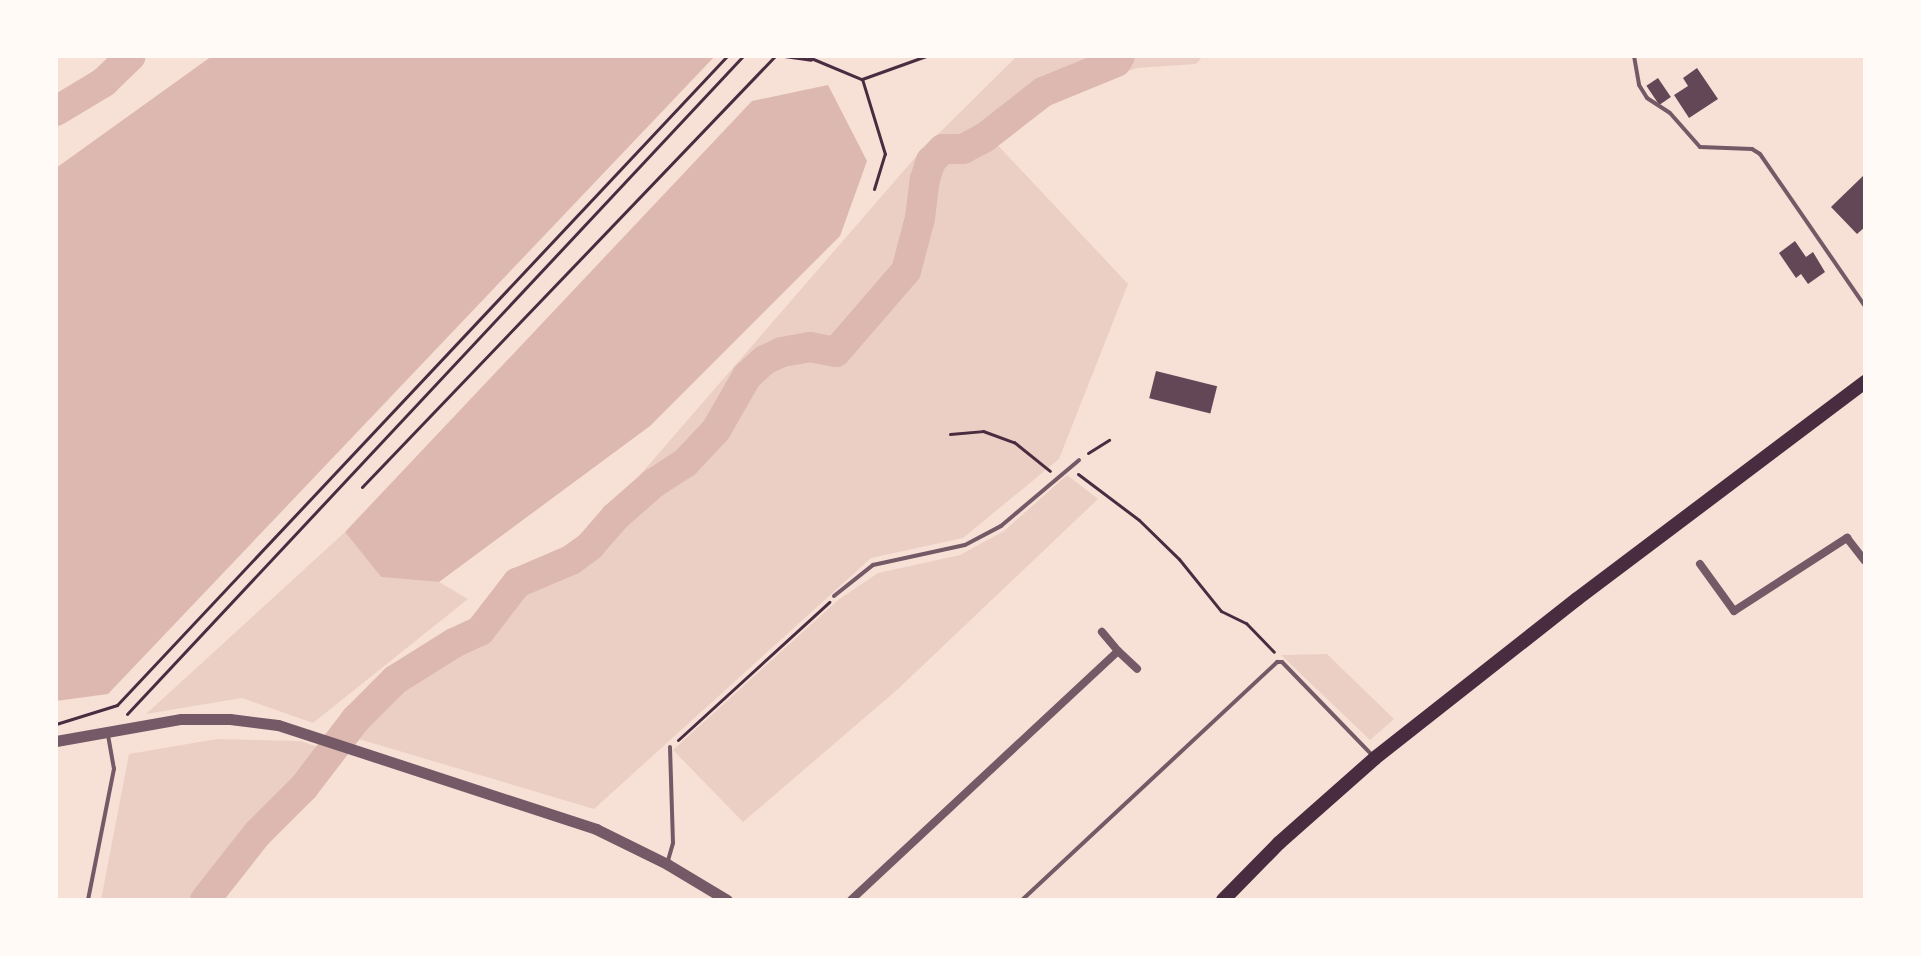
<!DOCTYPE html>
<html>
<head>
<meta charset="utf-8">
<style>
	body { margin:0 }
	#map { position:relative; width:1921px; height:956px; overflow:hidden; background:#f7e1d7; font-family:Mulish,sans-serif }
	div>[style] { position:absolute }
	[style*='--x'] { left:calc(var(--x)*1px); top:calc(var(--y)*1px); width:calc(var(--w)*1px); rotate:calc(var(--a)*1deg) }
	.green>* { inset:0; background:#ebcfc5 }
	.water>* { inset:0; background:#dcb8b0 }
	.river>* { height:30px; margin:-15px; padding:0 15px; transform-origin:15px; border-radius:15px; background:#dcb8b0 }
	.building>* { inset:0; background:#644757; transform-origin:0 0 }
	.path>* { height:3px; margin:-1.5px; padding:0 1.5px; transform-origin:1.5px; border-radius:1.5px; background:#4a2c40 }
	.service>* { height:4px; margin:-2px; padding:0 2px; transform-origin:2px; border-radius:2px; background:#755966 }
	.minor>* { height:8px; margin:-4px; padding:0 4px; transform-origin:4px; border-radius:4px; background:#755966 }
	.tertiary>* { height:11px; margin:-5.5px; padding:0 5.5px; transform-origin:5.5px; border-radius:5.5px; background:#755966 }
	.primary>* { height:14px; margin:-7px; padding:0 7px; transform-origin:7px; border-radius:7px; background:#4a2c40 }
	span { translate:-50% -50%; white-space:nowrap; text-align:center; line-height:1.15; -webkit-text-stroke:6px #fffaf5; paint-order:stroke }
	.frame { position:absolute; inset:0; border:58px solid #fffaf5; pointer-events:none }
</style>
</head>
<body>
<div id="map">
	<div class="green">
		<div style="clip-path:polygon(1017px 56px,1203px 56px,1196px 64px,1137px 68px,1041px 100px,992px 139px,1128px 284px,1059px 459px,963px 538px,871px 558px,594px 809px,352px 737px,405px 679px,485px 634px,522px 588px,591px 552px,665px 481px,626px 491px,920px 152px)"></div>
		<div style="clip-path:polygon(1067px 475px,1098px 499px,898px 689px,743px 822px,673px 750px,838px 600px,878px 573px,960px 555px,1004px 531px)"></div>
		<div style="clip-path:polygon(345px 532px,381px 577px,439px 582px,468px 599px,313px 723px,242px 698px,146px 714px)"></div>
		<div style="clip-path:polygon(1327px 654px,1394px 719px,1370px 740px,1281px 655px)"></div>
		<div style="clip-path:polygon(217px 739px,301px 741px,323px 749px,202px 889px,213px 900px,101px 900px,129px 754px)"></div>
	</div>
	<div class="water">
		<div style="clip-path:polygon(212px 56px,715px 56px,108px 694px,56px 701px,56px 168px)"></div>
		<div style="clip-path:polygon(828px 85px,867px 161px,840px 236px,650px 426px,439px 582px,381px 577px,345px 532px,752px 101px)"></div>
	</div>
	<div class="river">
		<div style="--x:56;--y:111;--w:56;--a:-31.1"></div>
		<div style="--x:104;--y:82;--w:37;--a:-44"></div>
		<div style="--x:205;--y:900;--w:84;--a:-51.8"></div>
		<div style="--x:257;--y:834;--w:66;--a:-45"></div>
		<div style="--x:304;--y:787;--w:86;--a:-52.6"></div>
		<div style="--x:356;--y:719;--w:55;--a:-45"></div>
		<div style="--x:395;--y:680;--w:70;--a:-32.1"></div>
		<div style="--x:454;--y:643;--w:29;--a:-25"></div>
		<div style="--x:480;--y:631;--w:61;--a:-52.4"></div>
		<div style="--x:517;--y:583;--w:59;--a:-23.1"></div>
		<div style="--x:571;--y:560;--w:24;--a:-36"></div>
		<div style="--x:590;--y:546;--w:38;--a:-49"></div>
		<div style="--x:615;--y:517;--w:52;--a:-41.1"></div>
		<div style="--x:654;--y:483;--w:37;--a:-33"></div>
		<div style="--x:685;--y:463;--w:45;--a:-46.8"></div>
		<div style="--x:716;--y:430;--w:62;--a:-60.1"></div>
		<div style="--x:747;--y:376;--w:24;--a:-42"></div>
		<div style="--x:765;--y:360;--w:19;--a:-25"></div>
		<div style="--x:782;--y:352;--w:28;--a:-10"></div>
		<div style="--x:810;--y:347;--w:26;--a:11"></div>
		<div style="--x:836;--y:352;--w:107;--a:-49.2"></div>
		<div style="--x:906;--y:271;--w:55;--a:-75.2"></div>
		<div style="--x:920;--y:218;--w:39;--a:-83"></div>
		<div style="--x:925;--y:179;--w:19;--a:-72"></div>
		<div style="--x:931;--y:161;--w:17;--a:-45"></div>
		<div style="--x:943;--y:149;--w:20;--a:0"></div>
		<div style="--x:963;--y:149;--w:24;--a:-28"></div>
		<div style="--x:984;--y:138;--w:75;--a:-37.9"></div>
		<div style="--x:1043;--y:92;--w:79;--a:-22.3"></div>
		<div style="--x:1116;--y:62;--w:7;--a:-56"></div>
	</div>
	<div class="building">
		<div style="clip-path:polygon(1697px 68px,1718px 99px,1689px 118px,1674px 95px,1688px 86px,1683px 78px)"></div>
		<div style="left:1658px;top:78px;width:23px;height:14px;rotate:56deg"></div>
		<div style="clip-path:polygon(1865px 174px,1865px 227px,1857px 234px,1831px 207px)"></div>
		<div style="clip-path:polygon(1795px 241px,1806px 257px,1813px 252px,1825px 272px,1808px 284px,1801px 274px,1796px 278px,1779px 253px)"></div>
		<div style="left:1156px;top:371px;width:63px;height:28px;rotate:14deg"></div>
	</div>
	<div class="path">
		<div style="--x:784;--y:56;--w:27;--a:8"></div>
		<div style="--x:806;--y:56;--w:60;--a:22.7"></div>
		<div style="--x:874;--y:189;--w:37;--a:-73"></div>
		<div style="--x:885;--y:154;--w:78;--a:-107"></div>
		<div style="--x:862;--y:79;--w:68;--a:-19.8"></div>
		<div style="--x:950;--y:434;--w:33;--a:-5"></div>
		<div style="--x:983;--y:431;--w:33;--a:20"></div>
		<div style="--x:1014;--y:442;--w:46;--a:38.9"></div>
		<div style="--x:1088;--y:453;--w:25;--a:-32"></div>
		<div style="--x:1078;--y:474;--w:76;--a:37"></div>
		<div style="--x:1139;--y:520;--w:56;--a:44.3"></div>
		<div style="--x:1179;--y:559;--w:67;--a:51.1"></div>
		<div style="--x:1221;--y:611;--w:28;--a:26"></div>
		<div style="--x:1246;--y:623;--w:40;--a:46"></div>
		<div style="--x:362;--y:487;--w:597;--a:-46.22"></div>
		<div style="--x:127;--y:714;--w:901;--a:-46.89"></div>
		<div style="--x:56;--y:724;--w:64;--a:-17.3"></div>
		<div style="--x:117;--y:705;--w:891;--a:-46.77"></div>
		<div style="--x:678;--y:740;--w:205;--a:-42.4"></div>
	</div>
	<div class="service">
		<div style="--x:1634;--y:56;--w:29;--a:80"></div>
		<div style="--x:1639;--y:85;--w:15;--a:58"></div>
		<div style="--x:1647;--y:98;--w:27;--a:33"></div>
		<div style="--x:1670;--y:113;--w:45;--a:48.6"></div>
		<div style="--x:1700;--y:147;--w:52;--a:2.2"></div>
		<div style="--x:1752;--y:149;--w:9;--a:32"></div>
		<div style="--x:1760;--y:154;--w:185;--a:55.4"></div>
		<div style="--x:834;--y:596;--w:50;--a:-38.5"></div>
		<div style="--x:873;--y:565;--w:94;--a:-12.3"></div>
		<div style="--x:965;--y:545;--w:41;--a:-27.8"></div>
		<div style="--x:1001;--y:526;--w:102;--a:-40.2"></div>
		<div style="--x:667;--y:864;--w:22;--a:-74"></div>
		<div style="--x:673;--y:843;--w:96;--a:-91.8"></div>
		<div style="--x:88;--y:900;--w:134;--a:-78.8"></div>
		<div style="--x:114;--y:769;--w:36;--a:-100"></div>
		<div style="--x:1022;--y:900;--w:349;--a:-43"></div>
		<div style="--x:1277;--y:662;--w:5;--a:0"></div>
		<div style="--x:1282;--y:662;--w:132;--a:45.9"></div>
	</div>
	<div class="minor">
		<div style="--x:1700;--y:564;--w:58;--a:54.1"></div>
		<div style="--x:1734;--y:611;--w:135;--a:-32.9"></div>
		<div style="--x:1847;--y:538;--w:29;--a:52"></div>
		<div style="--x:1118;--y:651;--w:26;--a:43"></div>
		<div style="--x:851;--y:900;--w:365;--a:-43"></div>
		<div style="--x:1118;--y:651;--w:25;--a:-130"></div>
	</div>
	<div class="tertiary">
		<div style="--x:56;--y:741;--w:127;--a:-10"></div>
		<div style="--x:181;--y:719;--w:49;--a:0"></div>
		<div style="--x:230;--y:719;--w:48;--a:7.1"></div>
		<div style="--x:278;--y:725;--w:335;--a:18.1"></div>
		<div style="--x:596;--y:829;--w:79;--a:26.2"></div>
		<div style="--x:667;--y:864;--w:70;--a:31"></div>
	</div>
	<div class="primary">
		<div style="--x:1223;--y:900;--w:80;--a:-45.5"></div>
		<div style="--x:1279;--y:843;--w:128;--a:-41.5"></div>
		<div style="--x:1375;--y:758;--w:257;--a:-38.2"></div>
		<div style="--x:1577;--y:599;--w:361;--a:-37"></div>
	</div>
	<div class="frame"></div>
</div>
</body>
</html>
